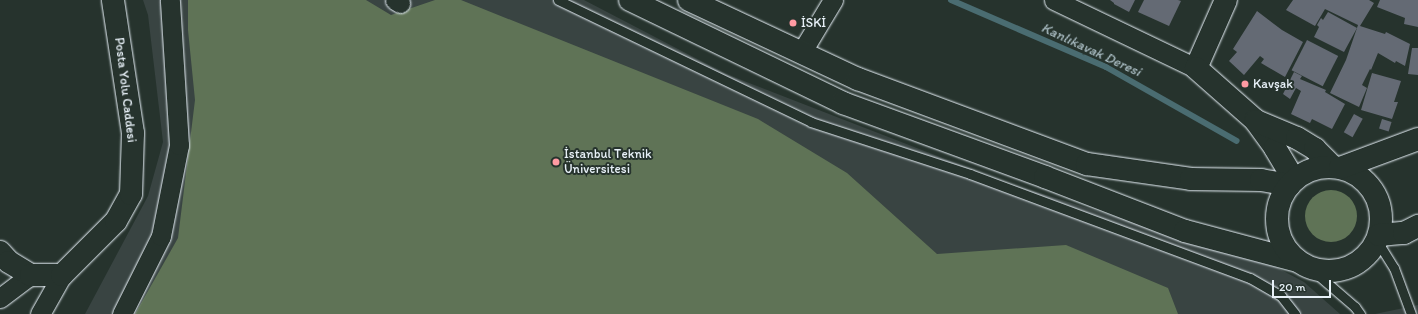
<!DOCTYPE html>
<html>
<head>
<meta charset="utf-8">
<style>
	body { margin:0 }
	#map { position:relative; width:1418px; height:314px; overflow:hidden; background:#26332d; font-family:Itim,sans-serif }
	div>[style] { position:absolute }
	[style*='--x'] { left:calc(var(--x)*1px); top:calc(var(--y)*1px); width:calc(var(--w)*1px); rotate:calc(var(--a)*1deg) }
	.built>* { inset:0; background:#394442 }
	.green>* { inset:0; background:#5f7356 }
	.round { border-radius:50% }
	.stream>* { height:6px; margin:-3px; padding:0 3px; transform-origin:3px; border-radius:3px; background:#4a6c71 }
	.building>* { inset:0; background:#646a74; transform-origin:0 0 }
	.roads { filter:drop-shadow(0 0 1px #e8f1f8) drop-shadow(0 0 1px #e8f1f8) }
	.service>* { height:9px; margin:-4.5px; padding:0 4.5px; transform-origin:4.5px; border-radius:4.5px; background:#26332d }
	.minor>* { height:19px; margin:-9.5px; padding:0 9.5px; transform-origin:9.5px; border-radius:9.5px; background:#26332d }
	.tertiary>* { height:22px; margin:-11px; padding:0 11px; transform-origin:11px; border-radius:11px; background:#26332d }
	.primary>* { height:22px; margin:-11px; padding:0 11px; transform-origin:11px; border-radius:11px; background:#26332d }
	.primary>.ring { margin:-11px; padding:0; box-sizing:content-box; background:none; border:22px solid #26332d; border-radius:50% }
	.dots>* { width:11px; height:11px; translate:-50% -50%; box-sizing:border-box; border:2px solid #26332d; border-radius:50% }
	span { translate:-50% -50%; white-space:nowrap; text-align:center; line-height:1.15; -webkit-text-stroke:4px #26332d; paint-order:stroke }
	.poi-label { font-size:13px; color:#e8f1f8 }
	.left { translate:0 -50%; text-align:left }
	.street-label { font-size:13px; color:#e8f1f8 }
	.water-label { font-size:14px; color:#a9bcc2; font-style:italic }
	.scale { position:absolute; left:1272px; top:280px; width:59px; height:18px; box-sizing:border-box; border:2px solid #e8f1f8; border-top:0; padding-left:5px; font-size:12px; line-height:14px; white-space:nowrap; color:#e8f1f8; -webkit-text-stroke:3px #26332d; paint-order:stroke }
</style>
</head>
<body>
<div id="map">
	<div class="built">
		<div style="clip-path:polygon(143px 0,584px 0,726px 74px,1007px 183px,1272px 265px,1304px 282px,1340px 314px,85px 314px,148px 196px,163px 142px,148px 15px)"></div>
		<div style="clip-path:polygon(1418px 305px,1418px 314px,1375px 314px)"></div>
	</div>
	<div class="green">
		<div style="clip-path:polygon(188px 0,366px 0,391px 15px,435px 0,461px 0,758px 119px,847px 173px,937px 254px,1066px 245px,1168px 288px,1178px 314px,135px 314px,178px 238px,195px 100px,188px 30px)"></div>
		<div class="round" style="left:1305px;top:190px;width:52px;height:52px"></div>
	</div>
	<div class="stream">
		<div style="--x:951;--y:0;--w:169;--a:23.4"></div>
		<div style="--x:1106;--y:67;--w:150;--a:29.5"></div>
	</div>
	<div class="building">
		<div style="clip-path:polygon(1110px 0,1135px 0,1129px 12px,1114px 4px,1114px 3px)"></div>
		<div style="clip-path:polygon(1144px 0,1178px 0,1181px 1px,1169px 26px,1138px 12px)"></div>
		<div style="clip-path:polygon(1293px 0,1369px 0,1374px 3px,1360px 26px,1385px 34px,1386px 32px,1410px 44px,1405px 66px,1396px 61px,1395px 63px,1378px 53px,1371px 70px,1370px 69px,1362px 85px,1367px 88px,1359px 107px,1330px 93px,1346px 60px,1358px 25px,1325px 9px,1315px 26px,1286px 10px)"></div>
		<div style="clip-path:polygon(1380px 0,1418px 0,1418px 27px,1404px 24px,1405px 18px,1377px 7px)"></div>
		<div style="clip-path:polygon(1257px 11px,1282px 30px,1303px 42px,1285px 77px,1261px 63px,1264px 59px,1260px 56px,1244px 75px,1229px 61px,1237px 52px,1233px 49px)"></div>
		<div style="clip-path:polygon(1328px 12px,1357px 28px,1344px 52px,1314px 37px,1319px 27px,1317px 25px,1321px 18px,1323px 20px)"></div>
		<div style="left:1307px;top:40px;width:35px;height:34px;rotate:27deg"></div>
		<div style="clip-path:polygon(1412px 48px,1418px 48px,1418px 75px,1408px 74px)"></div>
		<div style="clip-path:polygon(1294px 72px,1302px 76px,1300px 79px,1326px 90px,1325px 92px,1345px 104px,1332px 129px,1312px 119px,1310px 123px,1291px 114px,1301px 91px,1296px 88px,1290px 99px,1283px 94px)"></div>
		<div style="clip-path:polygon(1372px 73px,1401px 81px,1394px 102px,1398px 102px,1392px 119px,1361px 110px)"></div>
		<div style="left:1354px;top:114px;width:10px;height:21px;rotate:29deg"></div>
		<div style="left:1382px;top:119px;width:10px;height:10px;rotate:17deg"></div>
	</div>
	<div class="roads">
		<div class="service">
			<div style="--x:558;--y:0;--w:281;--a:25.7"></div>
			<div style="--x:811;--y:122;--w:167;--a:18.1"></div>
			<div style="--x:970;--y:174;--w:299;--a:20.4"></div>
			<div style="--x:1250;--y:278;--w:36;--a:30"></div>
			<div style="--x:1281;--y:296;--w:23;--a:52"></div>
			<div style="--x:1377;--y:241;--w:32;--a:58"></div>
			<div style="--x:1394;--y:268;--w:49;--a:69.7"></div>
			<div style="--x:1311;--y:269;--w:58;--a:40.8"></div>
			<div style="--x:1355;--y:307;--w:9;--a:54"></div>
		</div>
		<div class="minor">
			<div style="--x:395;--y:0;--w:6;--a:31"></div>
			<div style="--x:1054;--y:0;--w:157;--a:25.6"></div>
			<div style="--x:801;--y:53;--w:62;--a:-58.9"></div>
			<div style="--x:0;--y:298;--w:39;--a:-37"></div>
			<div style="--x:40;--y:314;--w:45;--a:-60.6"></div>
			<div style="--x:122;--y:314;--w:87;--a:-63.4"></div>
			<div style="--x:161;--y:236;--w:93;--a:-78.8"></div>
			<div style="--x:179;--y:145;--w:145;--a:-93.6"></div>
		</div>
		<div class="tertiary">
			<div style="--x:1226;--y:0;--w:74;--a:113.8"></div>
			<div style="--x:1196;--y:68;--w:79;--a:41.4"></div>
			<div style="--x:1255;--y:120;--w:34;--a:54"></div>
			<div style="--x:1275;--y:148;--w:37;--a:59"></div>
			<div style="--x:1256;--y:121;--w:44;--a:22.5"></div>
			<div style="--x:1297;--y:138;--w:21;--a:31"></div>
			<div style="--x:1315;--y:149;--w:25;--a:45"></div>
			<div style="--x:0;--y:252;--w:13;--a:48"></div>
			<div style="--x:9;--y:262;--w:26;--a:31"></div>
			<div style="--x:31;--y:275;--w:31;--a:0"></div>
			<div style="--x:62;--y:275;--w:76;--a:-45"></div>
			<div style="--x:116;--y:221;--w:31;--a:-61"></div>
			<div style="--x:131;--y:194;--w:61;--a:-88.1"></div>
			<div style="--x:133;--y:133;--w:134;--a:-98.6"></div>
		</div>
		<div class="primary">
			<div style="--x:630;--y:0;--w:237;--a:25.8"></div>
			<div style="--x:843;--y:103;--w:215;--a:20.1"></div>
			<div style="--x:1045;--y:177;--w:150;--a:21.1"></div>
			<div style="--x:1185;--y:231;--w:117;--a:14.9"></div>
			<div style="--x:689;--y:0;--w:187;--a:25.1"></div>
			<div style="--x:858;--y:79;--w:244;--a:20.4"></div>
			<div style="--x:1087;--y:164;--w:105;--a:8.2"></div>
			<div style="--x:1191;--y:179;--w:70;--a:0.8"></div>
			<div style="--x:1261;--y:180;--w:29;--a:10"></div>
			<div class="ring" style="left:1277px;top:167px;width:82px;height:82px"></div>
			<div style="--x:1340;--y:168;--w:83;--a:-20.4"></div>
			<div style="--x:1379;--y:235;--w:25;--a:-5"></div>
			<div style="--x:1404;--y:233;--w:16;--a:-27"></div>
		</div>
	</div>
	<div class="dots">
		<div style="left:793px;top:23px;background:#ff9aa2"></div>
		<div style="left:1245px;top:84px;background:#ff9aa2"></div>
		<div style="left:556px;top:162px;background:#ff9aa2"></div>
	</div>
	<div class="poi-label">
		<span class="left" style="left:801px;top:23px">İSKİ</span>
		<span class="left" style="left:1253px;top:84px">Kavşak</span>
		<span class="left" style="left:564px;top:162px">İstanbul Teknik<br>Üniversitesi</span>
	</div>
	<div class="street-label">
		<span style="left:125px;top:90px;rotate:83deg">Posta Yolu Caddesi</span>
	</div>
	<div class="water-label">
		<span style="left:1091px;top:50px;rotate:25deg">Kanlıkavak Deresi</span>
	</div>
	<div class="scale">20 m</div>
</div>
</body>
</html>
